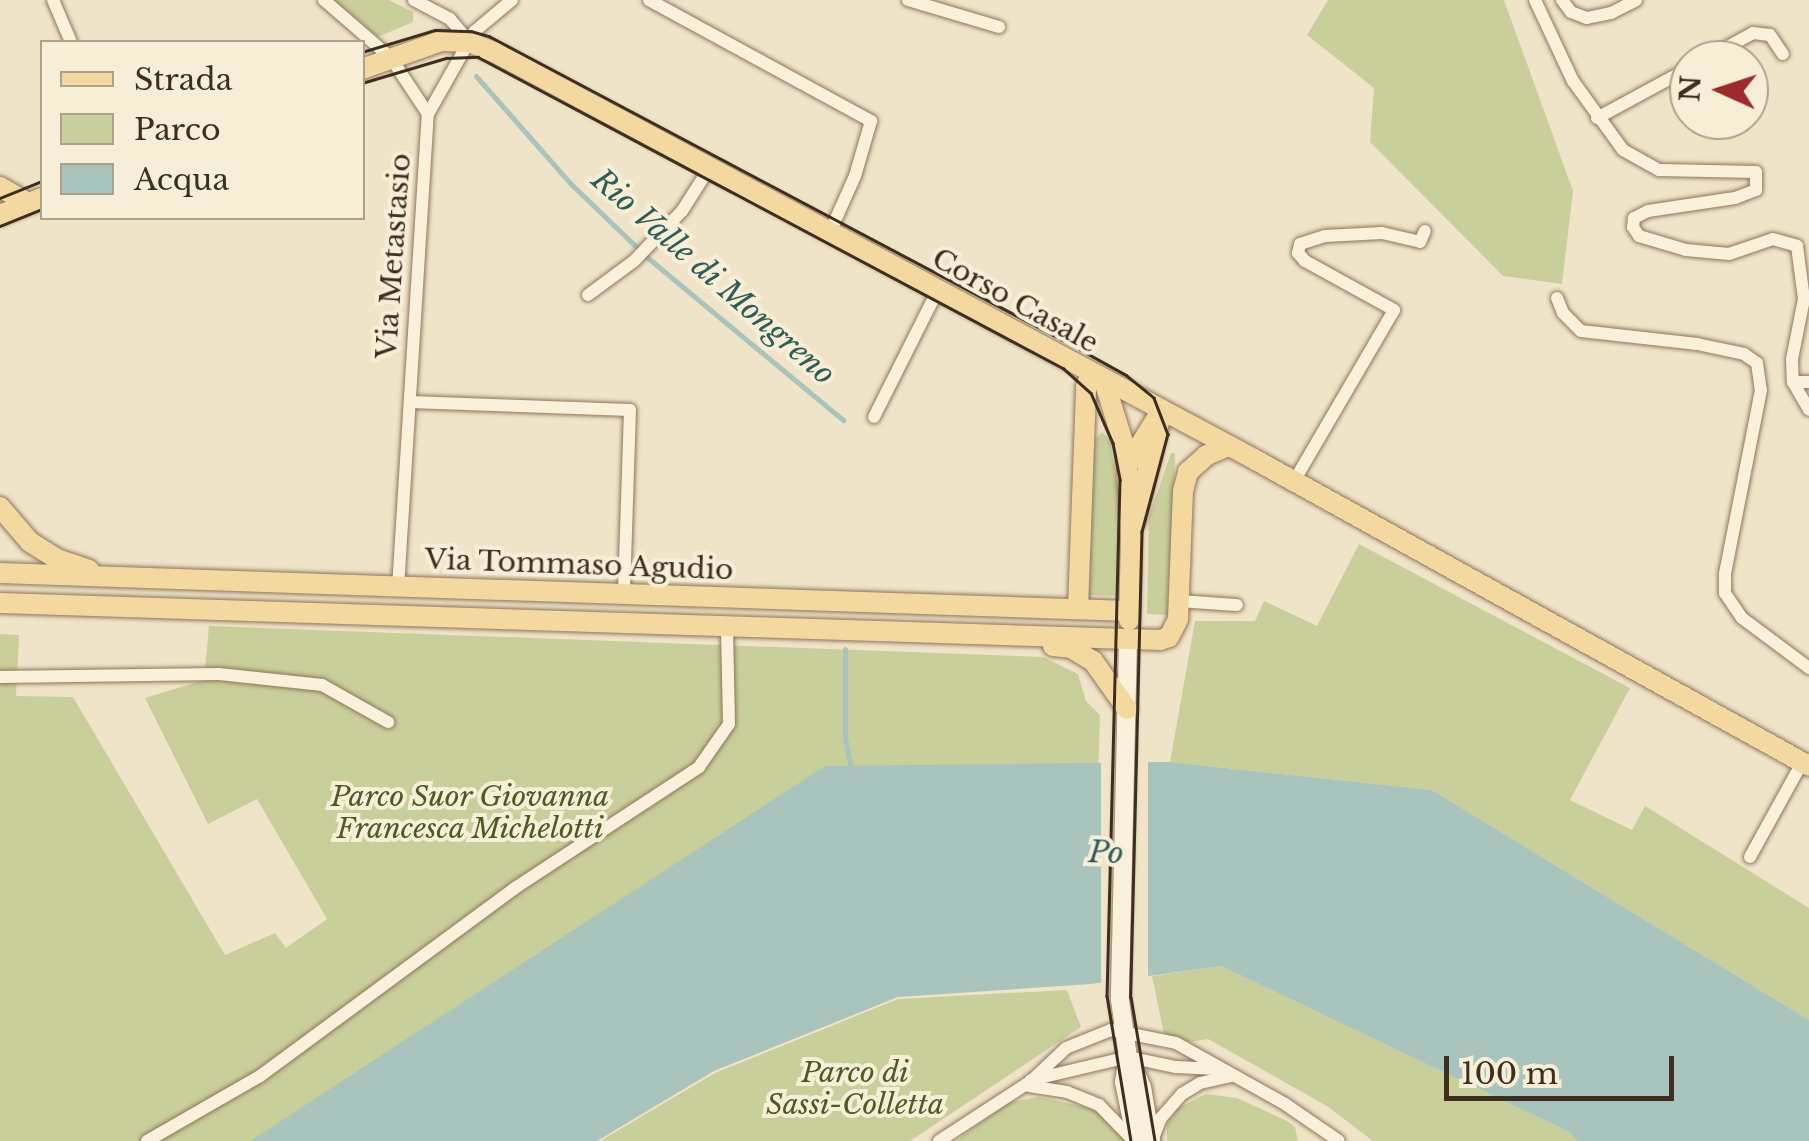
<!DOCTYPE html>
<html>
<head>
<meta charset="utf-8">
<style>
	body { margin:0 }
	#map { position:relative; width:1809px; height:1141px; overflow:hidden; background:#f0e4c8; font-family:"Libre Baskerville",serif }
	div>[style] { position:absolute }
	[style*='--x'] { left:calc(var(--x)*1px); top:calc(var(--y)*1px); width:calc(var(--w)*1px); rotate:calc(var(--a)*1deg) }
	.green>* { inset:0; background:#c9cf9b }
	.water>* { inset:0; background:#a9c4bc }
	.pier>* { inset:0; background:#f0e4c8; transform-origin:0 0 }
	.stream>* { height:5px; margin:-2.5px; padding:0 2.5px; transform-origin:2.5px; border-radius:2.5px; background:#a9c4bc }
	.roads { filter:drop-shadow(0 0 2px #8d765c) drop-shadow(0 0 2px #8d765c) }
	.street>* { height:12px; margin:-6px; padding:0 6px; transform-origin:6px; border-radius:6px; background:#faf1dc }
	.secondary>* { height:18px; margin:-9px; padding:0 9px; transform-origin:9px; border-radius:9px; background:#faf1dc }
	.primary>* { height:20px; margin:-10px; padding:0 10px; transform-origin:10px; border-radius:10px; background:#f3d9a0 }
	.tram>* { height:2.5px; margin:-1.25px; padding:0 1.25px; transform-origin:1.25px; border-radius:1.25px; background:#3d2e20 }
	span { translate:-50% -50%; white-space:nowrap; text-align:center; line-height:1.15; -webkit-text-stroke:8px #f7eed8; paint-order:stroke }
	.street-label { font-size:28px; color:#3d2e20 }
	.park-label { font-size:28px; color:#4d5a26; font-style:italic }
	.water-label { font-size:30px; color:#2f5d5a; font-style:italic }
	.legend { position:absolute; left:40px; top:40px; width:325px; height:180px; box-sizing:border-box; background:#f7eed8; border:2px solid #ada18e; margin:0; padding:12px 18px; list-style:none; font-size:30px; color:#3d2e20 }
	.legend li { display:flex; align-items:center; gap:20px; height:50px }
	.legend b { width:50px; border:2px solid #ada18e }
	.north { position:absolute; left:1669px; top:40px; width:100px; height:100px; box-sizing:border-box; background:#f7eed8; border:2px solid #ada18e; border-radius:50%; rotate:273deg; font-size:28px; font-weight:700; line-height:40px; text-align:center; color:#3d2e20 }
	.north::after { content:''; display:block; margin:auto; width:35px; height:45px; background:#9e2a2b; clip-path:polygon(50% 0,100% 100%,50% 72%,0 100%) }
	.scale { position:absolute; left:1444px; top:1056px; width:230px; height:45px; box-sizing:border-box; border:5px solid #3d2e20; border-top:0; padding-left:12px; font-size:30px; line-height:35px; white-space:nowrap; color:#3d2e20; -webkit-text-stroke:8px #f7eed8; paint-order:stroke }
</style>
</head>
<body>
<div id="map">
	<div class="green">
		<div style="clip-path:polygon(333px 0,389px 0,413px 12px,413px 22px,378px 37px)"></div>
		<div style="clip-path:polygon(1328px 0,1504px 0,1573px 191px,1562px 284px,1503px 276px,1370px 142px,1374px 88px,1307px 35px)"></div>
		<div style="clip-path:polygon(1102px 432px,1110px 440px,1119px 494px,1116px 596px,1089px 595px,1093px 454px,1094px 440px)"></div>
		<div style="clip-path:polygon(1171px 453px,1175px 453px,1170px 615px,1147px 614px,1149px 517px)"></div>
		<div style="clip-path:polygon(1359px 544px,1630px 688px,1570px 800px,1632px 830px,1645px 806px,1809px 908px,1809px 1020px,1432px 790px,1170px 762px,1195px 621px,1255px 621px,1264px 601px,1317px 626px)"></div>
		<div style="clip-path:polygon(209px 626px,1043px 657px,1078px 674px,1086px 701px,1100px 715px,1098px 778px,295px 1141px,0 1141px,0 634px,19px 635px,16px 696px,73px 697px,225px 955px,275px 933px,286px 948px,327px 919px,257px 799px,208px 824px,145px 698px,204px 680px)"></div>
		<div style="clip-path:polygon(1221px 966px,1569px 1132px,1578px 1141px,1373px 1141px,1327px 1106px,1208px 1039px,1189px 1042px,1165px 1039px,1152px 976px)"></div>
		<div style="clip-path:polygon(1067px 990px,1081px 1027px,910px 1141px,600px 1141px,715px 1073px,898px 999px)"></div>
		<div style="clip-path:polygon(1206px 1094px,1237px 1098px,1287px 1121px,1295px 1127px,1298px 1141px,1167px 1141px,1167px 1125px,1176px 1109px)"></div>
		<div style="clip-path:polygon(1038px 1097px,1096px 1109px,1127px 1141px,956px 1141px,1006px 1103px)"></div>
	</div>
	<div class="water">
		<div style="clip-path:polygon(1170px 762px,1432px 790px,1809px 1020px,1809px 1141px,1578px 1141px,1569px 1132px,1221px 966px,1091px 984px,898px 997px,714px 1071px,597px 1141px,250px 1141px,825px 766px)"></div>
	</div>
	<div class="pier">
		<div style="left:1101px;top:757px;width:47px;height:232px"></div>
	</div>
	<div class="stream">
		<div style="--x:476;--y:76;--w:144;--a:48.7"></div>
		<div style="--x:571;--y:184;--w:107;--a:43.9"></div>
		<div style="--x:648;--y:258;--w:254;--a:39.7"></div>
		<div style="--x:845;--y:649;--w:89;--a:90"></div>
		<div style="--x:845;--y:738;--w:33;--a:79"></div>
	</div>
	<div class="roads">
		<div class="street">
			<div style="--x:53;--y:0;--w:46;--a:66.8"></div>
			<div style="--x:324;--y:0;--w:89;--a:40.9"></div>
			<div style="--x:391;--y:58;--w:67;--a:56.5"></div>
			<div style="--x:414;--y:0;--w:41;--a:27.8"></div>
			<div style="--x:450;--y:19;--w:30;--a:50"></div>
			<div style="--x:649;--y:0;--w:253;--a:28.6"></div>
			<div style="--x:871;--y:121;--w:57;--a:106.2"></div>
			<div style="--x:855;--y:176;--w:61;--a:114.1"></div>
			<div style="--x:908;--y:0;--w:95;--a:16.5"></div>
			<div style="--x:1535;--y:0;--w:89;--a:64.9"></div>
			<div style="--x:1573;--y:81;--w:85;--a:54.1"></div>
			<div style="--x:1623;--y:150;--w:41;--a:29.1"></div>
			<div style="--x:1659;--y:170;--w:97;--a:1.2"></div>
			<div style="--x:1756;--y:172;--w:18;--a:90"></div>
			<div style="--x:1756;--y:190;--w:22;--a:159"></div>
			<div style="--x:1735;--y:198;--w:88;--a:171.5"></div>
			<div style="--x:1648;--y:211;--w:16;--a:153"></div>
			<div style="--x:1634;--y:218;--w:9;--a:96"></div>
			<div style="--x:1633;--y:227;--w:11;--a:56"></div>
			<div style="--x:1639;--y:236;--w:49;--a:16.6"></div>
			<div style="--x:1686;--y:250;--w:43;--a:5.3"></div>
			<div style="--x:1729;--y:254;--w:46;--a:-18.8"></div>
			<div style="--x:1773;--y:239;--w:25;--a:16"></div>
			<div style="--x:1797;--y:246;--w:53;--a:82.5"></div>
			<div style="--x:1804;--y:299;--w:61;--a:101.3"></div>
			<div style="--x:1792;--y:359;--w:23;--a:88"></div>
			<div style="--x:1793;--y:382;--w:32;--a:60"></div>
			<div style="--x:1562;--y:0;--w:15;--a:53"></div>
			<div style="--x:1571;--y:12;--w:17;--a:21"></div>
			<div style="--x:1587;--y:18;--w:25;--a:-12"></div>
			<div style="--x:1611;--y:13;--w:28;--a:-27"></div>
			<div style="--x:1704;--y:60;--w:56;--a:-28.9"></div>
			<div style="--x:1753;--y:33;--w:17;--a:7"></div>
			<div style="--x:1770;--y:35;--w:23;--a:56"></div>
			<div style="--x:1597;--y:118;--w:105;--a:-28.5"></div>
			<div style="--x:588;--y:295;--w:57;--a:-36.5"></div>
			<div style="--x:634;--y:261;--w:69;--a:-46.2"></div>
			<div style="--x:682;--y:211;--w:52;--a:-57.5"></div>
			<div style="--x:1557;--y:298;--w:16;--a:68"></div>
			<div style="--x:1563;--y:313;--w:25;--a:45"></div>
			<div style="--x:1581;--y:331;--w:117;--a:6.4"></div>
			<div style="--x:1697;--y:344;--w:48;--a:12"></div>
			<div style="--x:1744;--y:354;--w:16;--a:35"></div>
			<div style="--x:1757;--y:363;--w:27;--a:82"></div>
			<div style="--x:1761;--y:390;--w:187;--a:101.1"></div>
			<div style="--x:1725;--y:573;--w:20;--a:90"></div>
			<div style="--x:1725;--y:593;--w:30;--a:56"></div>
			<div style="--x:1742;--y:618;--w:84;--a:36.7"></div>
			<div style="--x:1793;--y:382;--w:16;--a:0"></div>
			<div style="--x:410;--y:402;--w:220;--a:2.1"></div>
			<div style="--x:630;--y:410;--w:185;--a:91.9"></div>
			<div style="--x:874;--y:417;--w:142;--a:-63.3"></div>
			<div style="--x:1293;--y:483;--w:200;--a:-59.7"></div>
			<div style="--x:1394;--y:310;--w:102;--a:-151.2"></div>
			<div style="--x:1305;--y:261;--w:11;--a:-131"></div>
			<div style="--x:1298;--y:253;--w:9;--a:-77"></div>
			<div style="--x:1300;--y:244;--w:26;--a:-18"></div>
			<div style="--x:1325;--y:236;--w:57;--a:-3"></div>
			<div style="--x:1382;--y:233;--w:39;--a:13"></div>
			<div style="--x:1420;--y:242;--w:12;--a:-66"></div>
			<div style="--x:398;--y:588;--w:475;--a:-86.4"></div>
			<div style="--x:428;--y:114;--w:95;--a:-60.5"></div>
			<div style="--x:475;--y:31;--w:48;--a:-40"></div>
			<div style="--x:1178;--y:601;--w:59;--a:3.9"></div>
			<div style="--x:0;--y:677;--w:219;--a:-0.8"></div>
			<div style="--x:219;--y:674;--w:104;--a:6.1"></div>
			<div style="--x:322;--y:685;--w:76;--a:29.3"></div>
			<div style="--x:1750;--y:857;--w:110;--a:-61.1"></div>
			<div style="--x:1031;--y:1080;--w:100;--a:-13.3"></div>
			<div style="--x:1128;--y:1057;--w:49;--a:11.8"></div>
			<div style="--x:1176;--y:1067;--w:41;--a:2.8"></div>
			<div style="--x:1029;--y:1086;--w:38;--a:9"></div>
			<div style="--x:1067;--y:1092;--w:35;--a:22"></div>
			<div style="--x:1099;--y:1105;--w:50;--a:45.8"></div>
			<div style="--x:147;--y:1141;--w:130;--a:-29.9"></div>
			<div style="--x:260;--y:1076;--w:317;--a:-36.4"></div>
			<div style="--x:515;--y:888;--w:220;--a:-33.3"></div>
			<div style="--x:699;--y:767;--w:52;--a:-55.1"></div>
			<div style="--x:729;--y:724;--w:97;--a:-91.2"></div>
			<div style="--x:939;--y:1141;--w:110;--a:-33.1"></div>
			<div style="--x:1031;--y:1081;--w:48;--a:-43.3"></div>
			<div style="--x:1066;--y:1048;--w:48;--a:-21.8"></div>
			<div style="--x:1111;--y:1030;--w:66;--a:11.3"></div>
			<div style="--x:1176;--y:1043;--w:125;--a:29.2"></div>
			<div style="--x:1285;--y:1104;--w:65;--a:34.4"></div>
			<div style="--x:1152;--y:1141;--w:25;--a:-69"></div>
			<div style="--x:1161;--y:1118;--w:32;--a:-49"></div>
			<div style="--x:1182;--y:1094;--w:21;--a:-31"></div>
			<div style="--x:1200;--y:1083;--w:32;--a:-13"></div>
		</div>
		<div class="secondary">
			<div style="--x:1128;--y:639;--w:361;--a:91.3"></div>
			<div style="--x:1120;--y:1000;--w:58;--a:82"></div>
			<div style="--x:1128;--y:1057;--w:25;--a:99"></div>
			<div style="--x:1124;--y:1082;--w:60;--a:78.5"></div>
			<div style="--x:1128;--y:1057;--w:33;--a:65"></div>
			<div style="--x:1142;--y:1087;--w:55;--a:80.5"></div>
		</div>
		<div class="primary">
			<div style="--x:362;--y:69;--w:84;--a:-19.5"></div>
			<div style="--x:441;--y:41;--w:28;--a:2"></div>
			<div style="--x:469;--y:42;--w:27;--a:22"></div>
			<div style="--x:494;--y:52;--w:860;--a:28.17"></div>
			<div style="--x:1252;--y:458;--w:636;--a:28.94"></div>
			<div style="--x:0;--y:187;--w:32;--a:30"></div>
			<div style="--x:0;--y:215;--w:45;--a:-22"></div>
			<div style="--x:1104;--y:381;--w:73;--a:72.6"></div>
			<div style="--x:1126;--y:451;--w:87;--a:86.7"></div>
			<div style="--x:1131;--y:538;--w:82;--a:91.4"></div>
			<div style="--x:1127;--y:466;--w:62;--a:-58.1"></div>
			<div style="--x:0;--y:507;--w:46;--a:49.4"></div>
			<div style="--x:30;--y:542;--w:32;--a:32"></div>
			<div style="--x:57;--y:559;--w:34;--a:19"></div>
			<div style="--x:1135;--y:522;--w:115;--a:-76.4"></div>
			<div style="--x:0;--y:573;--w:1130;--a:1.93"></div>
			<div style="--x:0;--y:603;--w:1161;--a:1.83"></div>
			<div style="--x:1160;--y:640;--w:9;--a:-18"></div>
			<div style="--x:1169;--y:637;--w:20;--a:-63"></div>
			<div style="--x:1178;--y:619;--w:128;--a:-87.8"></div>
			<div style="--x:1183;--y:491;--w:20;--a:-75"></div>
			<div style="--x:1188;--y:472;--w:25;--a:-42"></div>
			<div style="--x:1207;--y:455;--w:23;--a:-23"></div>
			<div style="--x:1078;--y:609;--w:222;--a:-87.9"></div>
			<div style="--x:1086;--y:387;--w:14;--a:-69"></div>
			<div style="--x:1053;--y:646;--w:18;--a:6"></div>
			<div style="--x:1071;--y:648;--w:26;--a:31"></div>
			<div style="--x:1093;--y:661;--w:59;--a:54.7"></div>
		</div>
	</div>
	<div class="tram">
		<div style="--x:362;--y:52;--w:76;--a:-16.8"></div>
		<div style="--x:435;--y:30;--w:36;--a:2"></div>
		<div style="--x:471;--y:31;--w:19;--a:16"></div>
		<div style="--x:489;--y:36;--w:662;--a:27.92"></div>
		<div style="--x:1074;--y:346;--w:60;--a:29.1"></div>
		<div style="--x:1126;--y:375;--w:36;--a:39"></div>
		<div style="--x:1154;--y:398;--w:39;--a:69"></div>
		<div style="--x:1168;--y:434;--w:101;--a:104.9"></div>
		<div style="--x:1142;--y:532;--w:465;--a:91.4"></div>
		<div style="--x:1131;--y:997;--w:146;--a:80.5"></div>
		<div style="--x:362;--y:83;--w:88;--a:-16.6"></div>
		<div style="--x:446;--y:58;--w:32;--a:-2"></div>
		<div style="--x:478;--y:57;--w:663;--a:28"></div>
		<div style="--x:1063;--y:368;--w:38;--a:42"></div>
		<div style="--x:1091;--y:393;--w:55;--a:66.3"></div>
		<div style="--x:1113;--y:443;--w:38;--a:79"></div>
		<div style="--x:1120;--y:480;--w:516;--a:91.44"></div>
		<div style="--x:1107;--y:996;--w:147;--a:80.6"></div>
		<div style="--x:0;--y:198;--w:45;--a:-22"></div>
		<div style="--x:0;--y:226;--w:45;--a:-22"></div>
	</div>
	<div class="street-label">
		<span style="left:394px;top:256px;rotate:-86deg">Via Metastasio</span>
		<span style="left:1015px;top:301px;rotate:29deg">Corso Casale</span>
		<span style="left:579px;top:565px;rotate:2deg">Via Tommaso Agudio</span>
	</div>
	<div class="park-label">
		<span style="left:470px;top:813px">Parco Suor Giovanna<br>Francesca Michelotti</span>
		<span style="left:855px;top:1089px">Parco di<br>Sassi-Colletta</span>
	</div>
	<div class="water-label">
		<span style="left:713px;top:277px;rotate:41deg">Rio Valle di Mongreno</span>
		<span style="left:1106px;top:853px;rotate:2deg">Po</span>
	</div>
	<ul class="legend">
	<li><b style="height:12px;background:#f3d9a0"></b>Strada</li>
	<li><b style="height:28px;background:#c9cf9b"></b>Parco</li>
	<li><b style="height:28px;background:#a9c4bc"></b>Acqua</li>
	</ul>
	<div class="north">N</div>
	<div class="scale">100 m</div>
</div>
</body>
</html>
